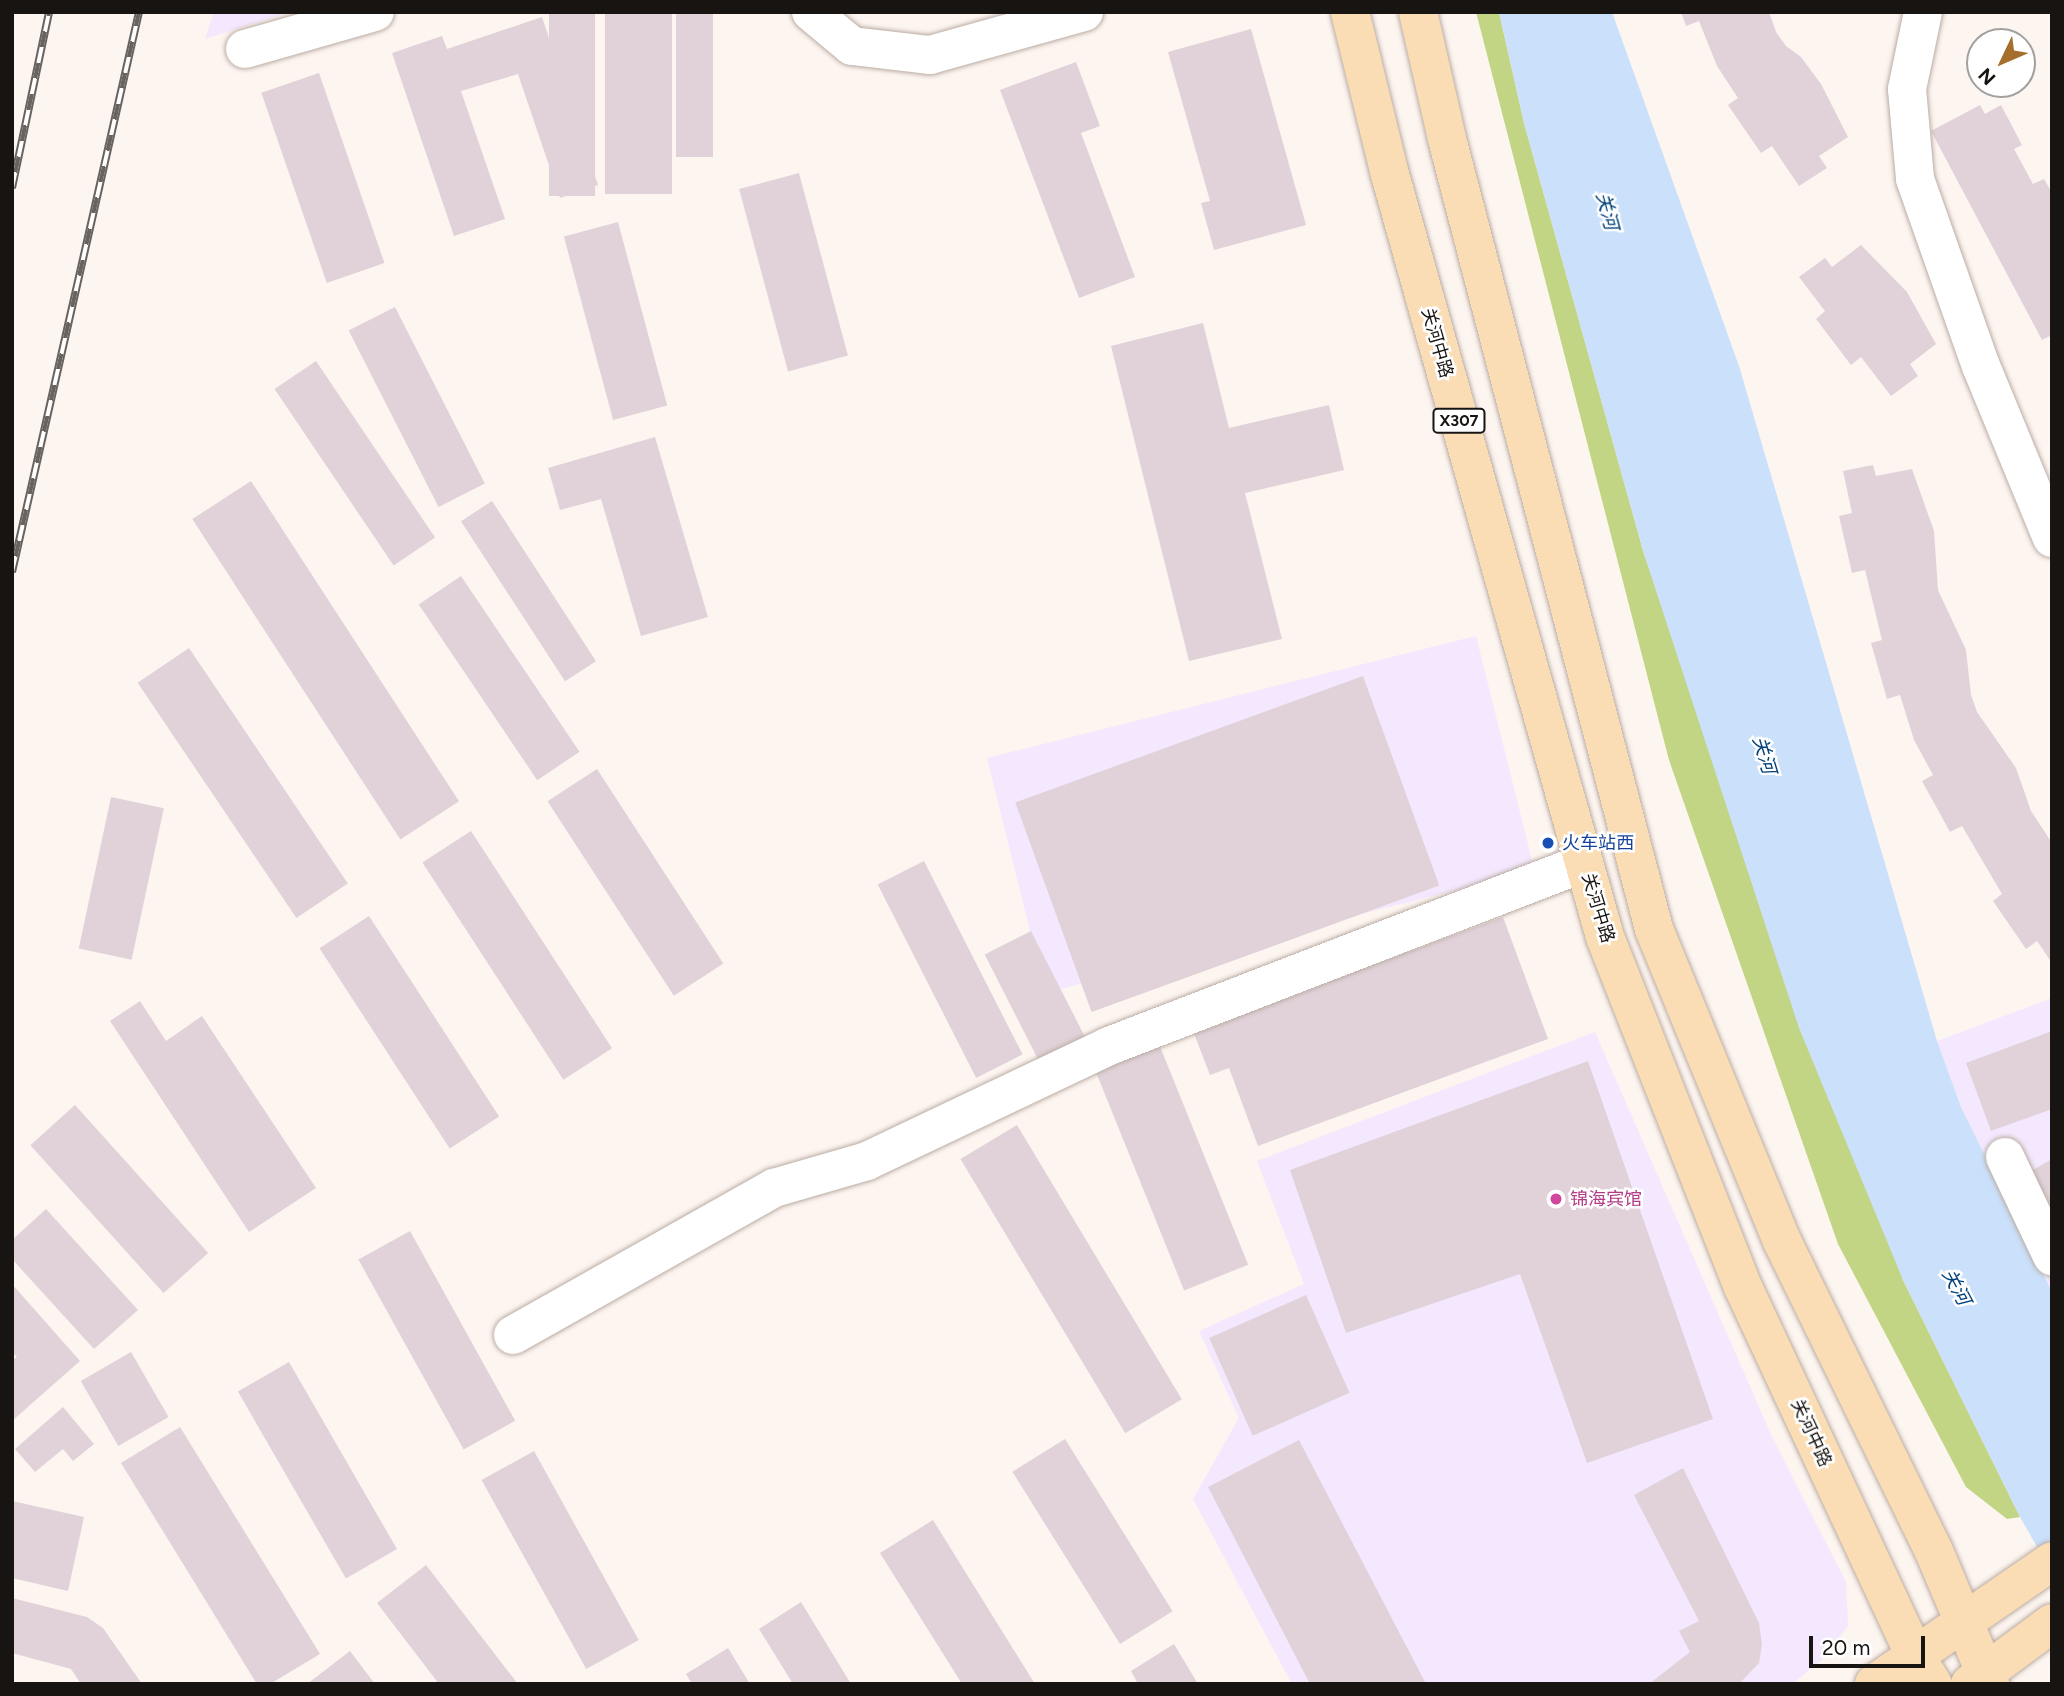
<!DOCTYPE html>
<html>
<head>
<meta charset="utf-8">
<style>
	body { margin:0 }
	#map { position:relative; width:2064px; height:1696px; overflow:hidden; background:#fdf5f0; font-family:Figtree,"Noto Sans SC",sans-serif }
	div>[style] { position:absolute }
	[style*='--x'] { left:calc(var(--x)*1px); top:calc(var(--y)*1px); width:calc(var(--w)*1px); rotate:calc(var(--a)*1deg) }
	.commercial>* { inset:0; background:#f3e8fd; transform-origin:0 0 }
	.green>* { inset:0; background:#c1d585 }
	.water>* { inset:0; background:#cae0fb }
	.building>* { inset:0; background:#e1d2da; transform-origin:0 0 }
	.roads { filter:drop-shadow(0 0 2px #baada4) drop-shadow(0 0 2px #baada4) }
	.minor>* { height:38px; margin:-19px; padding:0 19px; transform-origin:19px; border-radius:19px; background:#fff }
	.major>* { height:38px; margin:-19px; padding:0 19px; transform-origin:19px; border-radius:19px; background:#fbddb5 }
	.rail>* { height:8px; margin-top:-4px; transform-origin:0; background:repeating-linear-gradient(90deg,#fff 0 16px,#68635f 0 32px); box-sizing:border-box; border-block:2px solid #68635f }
	.dots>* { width:19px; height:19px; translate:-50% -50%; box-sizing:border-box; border:4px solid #fff; border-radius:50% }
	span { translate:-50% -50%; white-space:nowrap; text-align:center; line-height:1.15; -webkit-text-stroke:5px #fff; paint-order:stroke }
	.shield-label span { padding:2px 5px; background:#fff; border:2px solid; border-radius:5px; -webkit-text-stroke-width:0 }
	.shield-label { font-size:16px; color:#181411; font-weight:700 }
	.street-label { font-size:18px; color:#181411 }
	.transit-label { font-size:18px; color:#164399 }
	.left { translate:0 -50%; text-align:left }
	.hotel-label { font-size:18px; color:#b23c85 }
	.water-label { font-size:19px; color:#014179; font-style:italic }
	.frame { position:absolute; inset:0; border:14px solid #181411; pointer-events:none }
	.north { position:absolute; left:1966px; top:28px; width:70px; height:70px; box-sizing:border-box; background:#fff; border:2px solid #a3a1a0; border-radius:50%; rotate:226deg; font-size:19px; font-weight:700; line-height:28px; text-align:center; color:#181411 }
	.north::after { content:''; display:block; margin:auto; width:24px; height:32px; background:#a56e2a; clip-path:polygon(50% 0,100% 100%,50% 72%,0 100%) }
	.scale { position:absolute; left:1809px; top:1636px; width:116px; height:32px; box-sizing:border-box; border:4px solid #181411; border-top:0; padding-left:9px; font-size:21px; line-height:24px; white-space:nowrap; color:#181411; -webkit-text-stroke:5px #fff; paint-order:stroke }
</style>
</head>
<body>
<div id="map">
	<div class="commercial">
		<div style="clip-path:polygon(214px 12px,290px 12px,205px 39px)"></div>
		<div style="left:1476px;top:636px;width:242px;height:504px;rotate:76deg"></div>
		<div style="clip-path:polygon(2052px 998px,2052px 1292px,1961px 1107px,1937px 1041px)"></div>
		<div style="clip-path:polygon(1595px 1032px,1773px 1439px,1846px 1582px,1848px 1626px,1824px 1658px,1792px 1684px,1292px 1684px,1193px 1499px,1239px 1418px,1199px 1331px,1304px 1284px,1257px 1161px)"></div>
	</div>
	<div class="green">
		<div style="clip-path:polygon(1476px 12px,1499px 12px,1524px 123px,1644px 554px,1903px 1280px,2020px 1517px,2007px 1519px,1966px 1487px,1838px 1244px,1669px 760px)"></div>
	</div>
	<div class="water">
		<div style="clip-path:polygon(1499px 12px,1612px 12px,1739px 366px,1937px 1041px,1961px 1107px,2052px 1292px,2052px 1573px,2020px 1517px,1903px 1280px,1799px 1028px,1644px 554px,1524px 123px)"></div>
	</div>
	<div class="building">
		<div style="left:549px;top:12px;width:46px;height:184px"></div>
		<div style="left:605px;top:12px;width:67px;height:182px"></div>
		<div style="left:676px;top:12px;width:37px;height:145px"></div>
		<div style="clip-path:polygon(1681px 12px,1769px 12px,1776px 32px,1786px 46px,1801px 57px,1821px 84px,1848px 137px,1819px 156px,1827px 168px,1799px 186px,1772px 146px,1761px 153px,1728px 105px,1738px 98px,1717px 66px,1699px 21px,1686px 26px)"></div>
		<div style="clip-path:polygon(542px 17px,598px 185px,560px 198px,518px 74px,461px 91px,505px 219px,454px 236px,392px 53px,442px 36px,447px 49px)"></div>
		<div style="clip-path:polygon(1251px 29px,1306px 225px,1214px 250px,1201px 203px,1210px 201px,1168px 52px)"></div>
		<div style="clip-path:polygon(1076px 62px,1100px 126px,1081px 133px,1135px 277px,1079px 298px,1000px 90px)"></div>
		<div style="left:319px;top:73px;width:201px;height:61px;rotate:71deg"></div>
		<div style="clip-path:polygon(1980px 105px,1985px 114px,2001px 105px,2022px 145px,2014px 149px,2033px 184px,2044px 179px,2052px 193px,2052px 335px,2042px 340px,1931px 131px)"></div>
		<div style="left:799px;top:173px;width:189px;height:62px;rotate:75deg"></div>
		<div style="left:618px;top:222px;width:190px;height:56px;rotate:75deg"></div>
		<div style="clip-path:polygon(1861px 245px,1907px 292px,1936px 344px,1910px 364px,1918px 376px,1891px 396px,1861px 357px,1851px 365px,1816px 319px,1825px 311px,1799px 277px,1825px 258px,1832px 267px)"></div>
		<div style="left:395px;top:307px;width:198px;height:52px;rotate:63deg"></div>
		<div style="clip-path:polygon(1203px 323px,1229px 428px,1329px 405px,1344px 470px,1245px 493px,1282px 639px,1189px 661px,1111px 346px)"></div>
		<div style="left:316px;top:361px;width:213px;height:50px;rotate:56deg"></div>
		<div style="clip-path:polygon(655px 437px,708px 617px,641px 636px,601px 499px,560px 510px,548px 468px)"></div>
		<div style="clip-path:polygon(1873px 465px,1876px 476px,1912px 469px,1934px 531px,1938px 590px,1966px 650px,1971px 695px,1977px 712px,2016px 768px,2031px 811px,2052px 843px,2052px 963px,2037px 941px,2026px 949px,1993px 901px,2002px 894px,1962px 826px,1950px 832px,1922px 781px,1933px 775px,1914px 740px,1900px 695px,1887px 699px,1871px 643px,1882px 640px,1865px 570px,1852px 573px,1839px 516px,1852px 513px,1843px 471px)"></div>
		<div style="left:251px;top:481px;width:382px;height:70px;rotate:57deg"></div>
		<div style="left:492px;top:501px;width:191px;height:37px;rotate:57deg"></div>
		<div style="left:461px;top:576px;width:212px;height:51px;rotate:56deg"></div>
		<div style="left:189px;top:648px;width:284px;height:62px;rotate:56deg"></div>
		<div style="left:1363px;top:676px;width:223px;height:370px;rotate:70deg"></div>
		<div style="left:597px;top:769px;width:232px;height:59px;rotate:57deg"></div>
		<div style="left:111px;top:797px;width:54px;height:155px;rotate:12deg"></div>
		<div style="left:471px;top:831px;width:259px;height:58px;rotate:57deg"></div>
		<div style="left:924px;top:861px;width:217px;height:52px;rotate:63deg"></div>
		<div style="left:369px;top:916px;width:239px;height:59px;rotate:57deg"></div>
		<div style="clip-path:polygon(1503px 917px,1548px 1039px,1258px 1146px,1229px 1068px,1210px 1075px,1193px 1031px)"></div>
		<div style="left:1031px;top:931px;width:127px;height:52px;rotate:63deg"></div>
		<div style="clip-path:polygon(140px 1001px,166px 1041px,202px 1016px,316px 1188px,249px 1232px,110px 1021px)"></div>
		<div style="clip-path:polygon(2052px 1031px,2052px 1109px,1991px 1131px,1966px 1063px)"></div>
		<div style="left:1159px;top:1044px;width:238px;height:69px;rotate:68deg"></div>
		<div style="clip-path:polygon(1588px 1061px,1713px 1419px,1587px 1463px,1520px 1274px,1346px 1333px,1290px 1170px)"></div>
		<div style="left:75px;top:1105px;width:199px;height:60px;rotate:48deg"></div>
		<div style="left:1017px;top:1125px;width:320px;height:66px;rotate:59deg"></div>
		<div style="clip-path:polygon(2052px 1159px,2052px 1235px,2026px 1174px)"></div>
		<div style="clip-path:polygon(46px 1209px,138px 1310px,94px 1349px,12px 1259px,12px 1240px)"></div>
		<div style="left:410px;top:1231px;width:217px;height:59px;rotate:61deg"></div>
		<div style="clip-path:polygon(12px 1284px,80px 1361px,12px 1421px,12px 1360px,17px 1357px,12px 1352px)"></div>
		<div style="left:1306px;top:1295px;width:107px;height:106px;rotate:66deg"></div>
		<div style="left:131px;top:1352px;width:75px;height:58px;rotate:60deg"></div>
		<div style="left:289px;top:1362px;width:216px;height:59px;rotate:60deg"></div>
		<div style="clip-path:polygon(63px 1407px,94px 1444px,73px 1461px,63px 1449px,35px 1472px,15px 1449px)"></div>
		<div style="clip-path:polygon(180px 1427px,320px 1654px,270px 1684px,257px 1684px,121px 1463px)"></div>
		<div style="left:1065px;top:1439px;width:203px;height:62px;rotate:58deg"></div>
		<div style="clip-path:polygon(1299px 1440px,1426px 1684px,1310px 1684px,1208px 1487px)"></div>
		<div style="left:534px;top:1451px;width:216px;height:60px;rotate:61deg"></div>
		<div style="clip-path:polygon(1683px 1468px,1759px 1623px,1762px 1645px,1759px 1663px,1739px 1684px,1649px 1684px,1690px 1652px,1679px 1631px,1699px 1621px,1634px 1495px)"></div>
		<div style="clip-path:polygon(12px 1501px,84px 1517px,68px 1591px,12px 1578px)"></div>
		<div style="clip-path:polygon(933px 1520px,1035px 1684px,962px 1684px,880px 1553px)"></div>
		<div style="clip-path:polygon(426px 1565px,518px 1684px,439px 1684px,377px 1603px)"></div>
		<div style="clip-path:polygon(12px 1598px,87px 1617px,103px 1628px,142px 1684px,81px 1684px,71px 1669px,12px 1653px)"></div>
		<div style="clip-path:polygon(801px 1602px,851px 1684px,793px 1684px,759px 1629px)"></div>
		<div style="clip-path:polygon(1174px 1644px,1198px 1684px,1138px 1684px,1131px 1671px)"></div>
		<div style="clip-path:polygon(728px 1648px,750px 1684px,692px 1684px,686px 1674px)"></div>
		<div style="clip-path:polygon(350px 1651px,375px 1684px,307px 1684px)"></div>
	</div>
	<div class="roads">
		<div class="minor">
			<div style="--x:811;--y:12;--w:53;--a:39.7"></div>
			<div style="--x:852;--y:46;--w:79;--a:6.6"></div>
			<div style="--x:930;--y:55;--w:160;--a:-15.6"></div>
			<div style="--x:1923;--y:12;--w:79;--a:101.7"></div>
			<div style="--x:1907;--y:89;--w:90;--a:84.9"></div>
			<div style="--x:1915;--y:179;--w:198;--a:70.6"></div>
			<div style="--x:1981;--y:366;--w:186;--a:67.6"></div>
			<div style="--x:245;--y:49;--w:135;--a:-15.9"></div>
			<div style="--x:2005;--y:1157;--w:110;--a:64.6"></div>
			<div style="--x:513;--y:1335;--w:300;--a:-29.4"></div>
			<div style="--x:774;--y:1188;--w:97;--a:-16.2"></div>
			<div style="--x:867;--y:1161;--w:268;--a:-25.4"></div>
			<div style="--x:1109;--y:1046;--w:509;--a:-21.07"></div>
		</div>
		<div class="major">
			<div style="--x:1350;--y:12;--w:164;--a:76.2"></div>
			<div style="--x:1389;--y:171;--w:796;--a:74.25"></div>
			<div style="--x:1605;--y:937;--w:376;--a:68.5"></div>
			<div style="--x:1743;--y:1287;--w:405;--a:65"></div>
			<div style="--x:1914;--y:1654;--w:36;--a:58"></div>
			<div style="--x:1418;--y:12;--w:130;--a:77.1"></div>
			<div style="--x:1447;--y:139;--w:817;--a:75.32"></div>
			<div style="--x:1654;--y:929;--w:337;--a:67.7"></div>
			<div style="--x:1782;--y:1241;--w:343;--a:63.9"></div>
			<div style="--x:1933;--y:1549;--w:147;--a:67.1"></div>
			<div style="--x:1874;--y:1684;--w:216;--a:-34.6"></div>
			<div style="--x:1970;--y:1684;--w:102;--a:-36.6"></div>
		</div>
	</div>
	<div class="rail">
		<div style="--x:12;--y:188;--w:180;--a:-78.1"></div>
		<div style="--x:12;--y:572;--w:574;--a:-77.22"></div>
	</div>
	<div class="dots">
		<div style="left:1548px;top:843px;background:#1a4fb4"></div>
		<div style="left:1556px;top:1199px;background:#d1479c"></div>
	</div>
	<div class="shield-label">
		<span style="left:1459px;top:421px">X307</span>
	</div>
	<div class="street-label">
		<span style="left:1437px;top:343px;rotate:74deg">关河中路</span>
		<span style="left:1598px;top:908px;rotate:73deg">关河中路</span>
		<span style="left:1811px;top:1433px;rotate:65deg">关河中路</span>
	</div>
	<div class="transit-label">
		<span class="left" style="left:1562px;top:843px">火车站西</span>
	</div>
	<div class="hotel-label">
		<span class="left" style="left:1570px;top:1199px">锦海宾馆</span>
	</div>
	<div class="water-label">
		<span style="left:1607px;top:211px;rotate:75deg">关河</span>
		<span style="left:1764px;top:755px;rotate:73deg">关河</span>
		<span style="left:1956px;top:1287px;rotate:62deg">关河</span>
	</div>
	<div class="frame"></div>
	<div class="north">N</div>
	<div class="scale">20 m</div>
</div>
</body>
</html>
